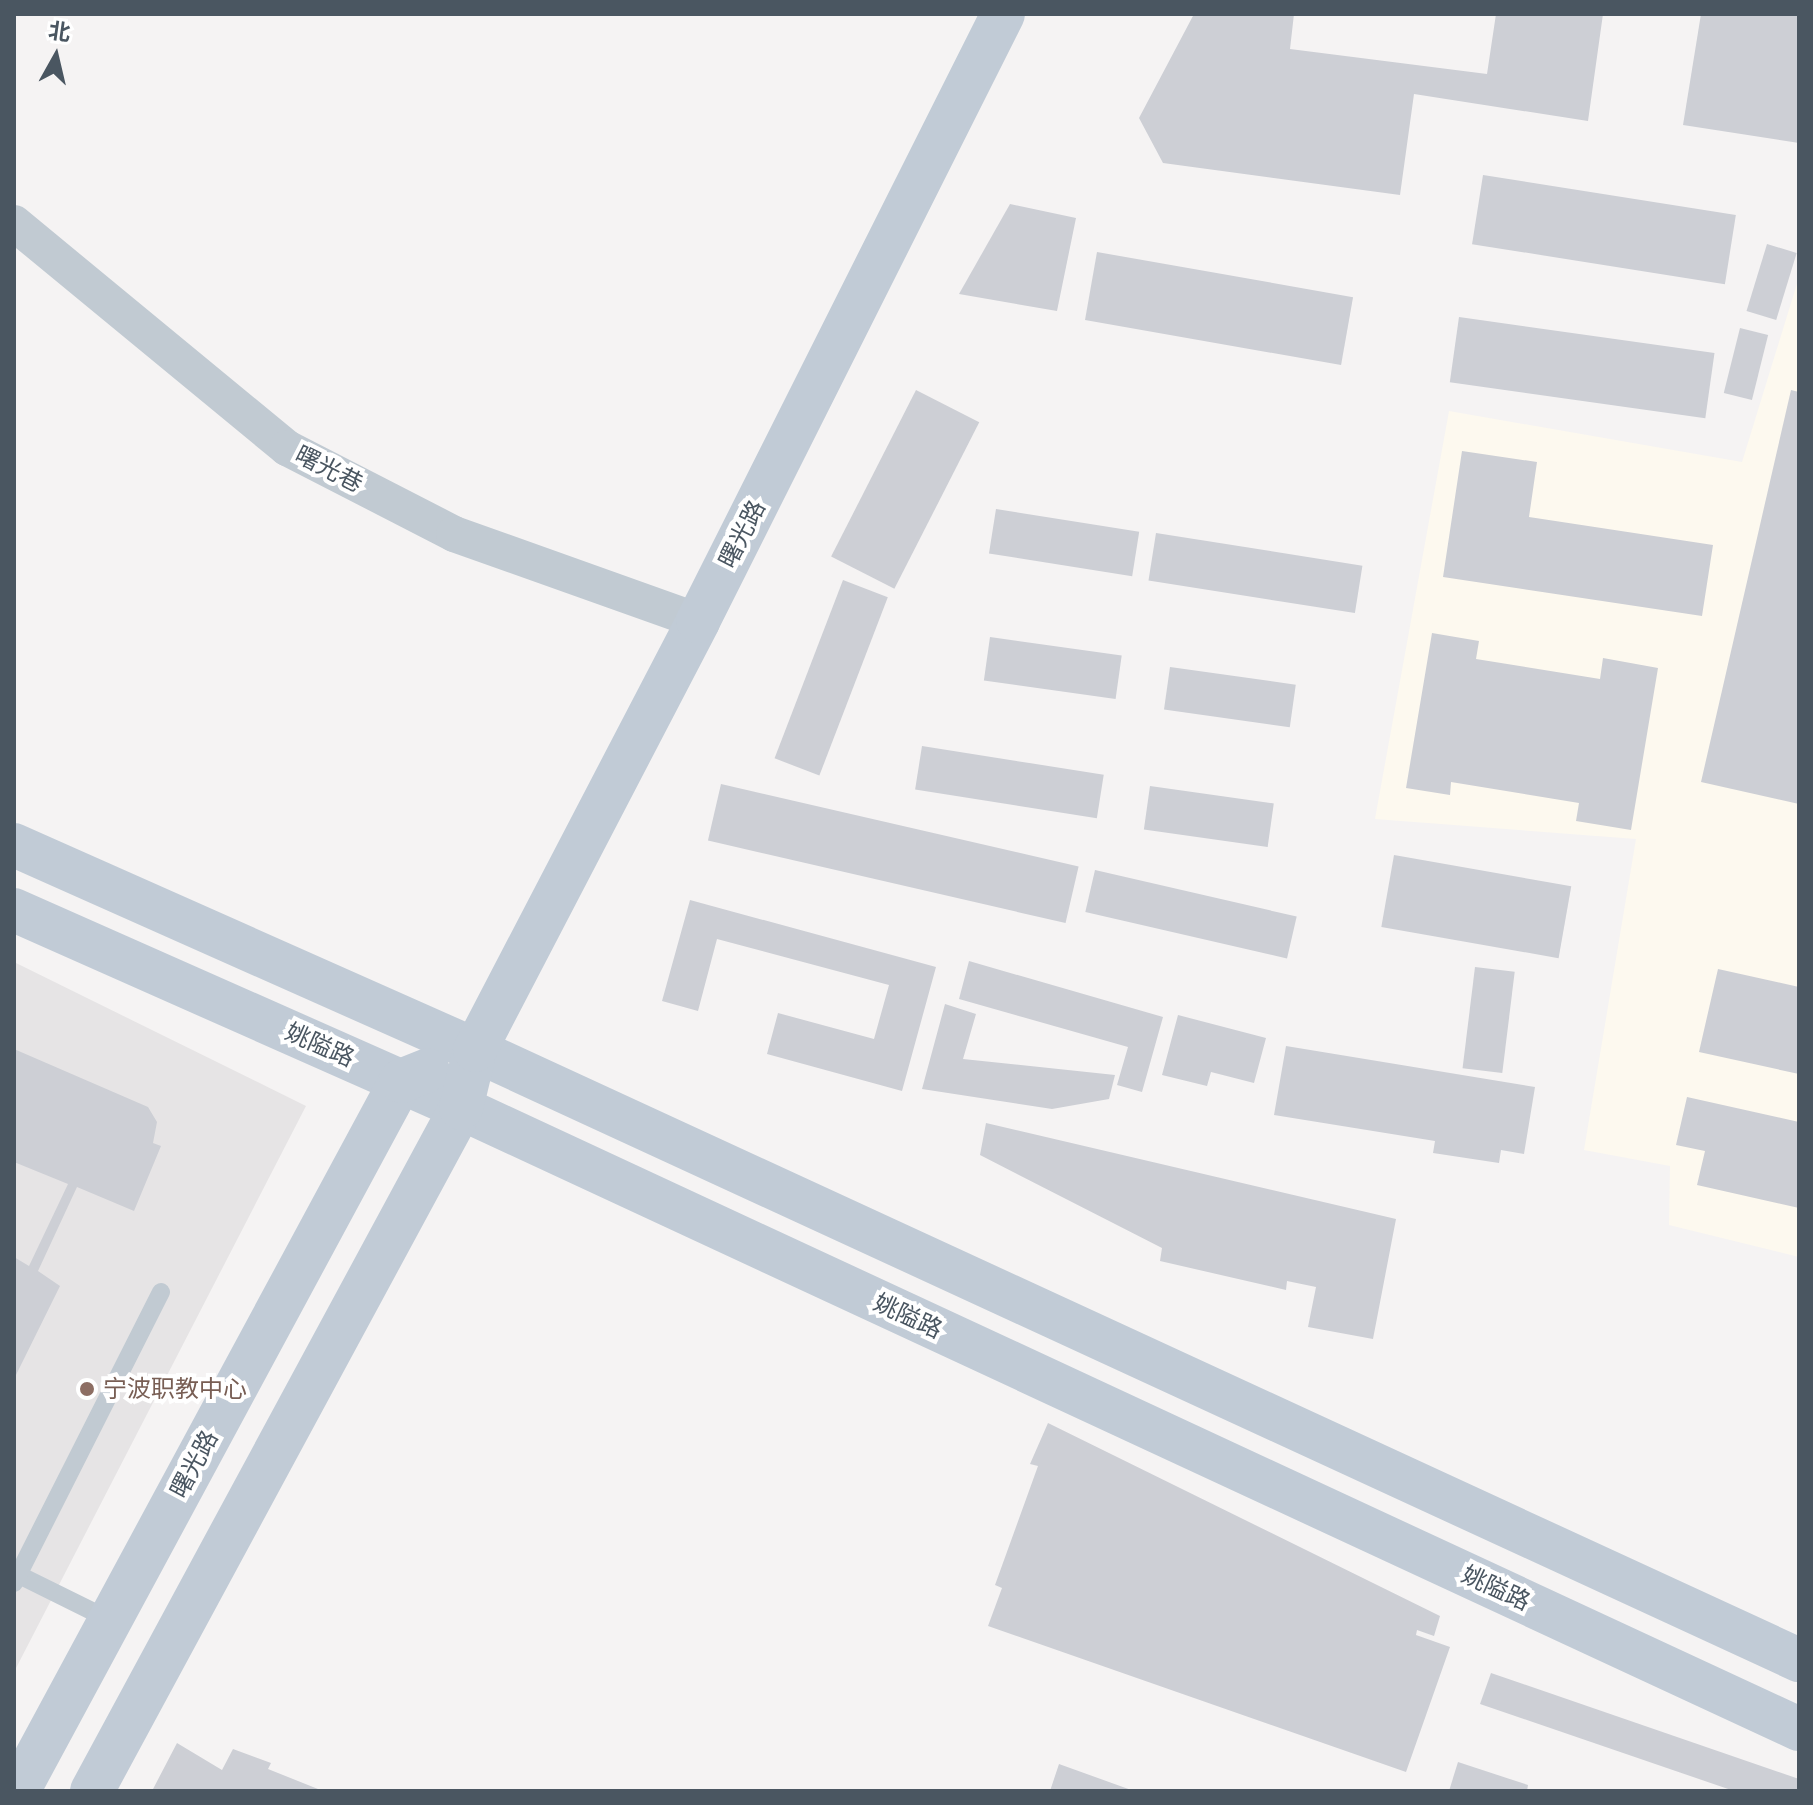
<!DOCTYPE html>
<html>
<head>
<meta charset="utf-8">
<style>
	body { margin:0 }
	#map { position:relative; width:1813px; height:1805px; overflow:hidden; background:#f5f3f3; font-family:Figtree,"Noto Sans SC",sans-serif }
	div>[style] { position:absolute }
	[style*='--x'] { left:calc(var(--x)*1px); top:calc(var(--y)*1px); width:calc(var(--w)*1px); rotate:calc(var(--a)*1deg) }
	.commercial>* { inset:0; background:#fdf9ef }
	.education>* { inset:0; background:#e6e4e5 }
	.building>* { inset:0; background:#cdcfd5; transform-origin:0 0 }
	.lane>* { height:18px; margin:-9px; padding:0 9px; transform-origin:9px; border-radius:9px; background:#c1cad2 }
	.street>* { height:36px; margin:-18px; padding:0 18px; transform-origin:18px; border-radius:18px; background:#c1cad2 }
	.secondary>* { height:44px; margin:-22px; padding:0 22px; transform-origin:22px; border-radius:22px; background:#c1cbd6 }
	.dots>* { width:22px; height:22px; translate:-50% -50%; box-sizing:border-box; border:4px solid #fff; border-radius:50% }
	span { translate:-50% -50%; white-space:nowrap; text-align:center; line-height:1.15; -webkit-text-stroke:8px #fff; paint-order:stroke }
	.street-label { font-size:24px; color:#4a5661 }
	.education-label { font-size:24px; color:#785e54 }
	.left { translate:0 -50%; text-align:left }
	.frame { position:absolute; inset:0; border:16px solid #4a5661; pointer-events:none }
	.north { position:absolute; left:16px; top:16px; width:80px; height:80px; -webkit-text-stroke:6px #fff; paint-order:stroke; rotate:8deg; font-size:22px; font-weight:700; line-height:32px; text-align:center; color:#4a5661 }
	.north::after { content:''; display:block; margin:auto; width:28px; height:36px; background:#4a5661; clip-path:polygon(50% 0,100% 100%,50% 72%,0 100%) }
</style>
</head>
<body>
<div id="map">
	<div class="commercial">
		<div style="clip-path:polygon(1799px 277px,1799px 1257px,1669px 1225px,1670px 1166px,1584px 1150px,1636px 839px,1375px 819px,1449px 411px,1742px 462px)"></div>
	</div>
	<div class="education">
		<div style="clip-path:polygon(14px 962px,306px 1106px,14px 1672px)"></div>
	</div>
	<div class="building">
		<div style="clip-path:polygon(1194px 14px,1294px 14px,1290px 49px,1487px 74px,1496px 14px,1603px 14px,1588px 121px,1414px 94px,1400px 195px,1163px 163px,1139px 118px)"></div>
		<div style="clip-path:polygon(1701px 14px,1799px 14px,1799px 143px,1683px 125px)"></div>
		<div style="left:1483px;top:175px;width:256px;height:70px;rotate:9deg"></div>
		<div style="clip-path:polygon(1010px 204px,1076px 218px,1057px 311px,959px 294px)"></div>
		<div style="left:1767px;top:244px;width:31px;height:70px;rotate:17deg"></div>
		<div style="left:1097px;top:252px;width:260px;height:69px;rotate:10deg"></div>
		<div style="left:1459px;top:317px;width:258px;height:66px;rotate:8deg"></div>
		<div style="left:1740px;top:328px;width:29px;height:67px;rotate:14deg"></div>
		<div style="left:916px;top:390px;width:71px;height:187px;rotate:27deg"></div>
		<div style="clip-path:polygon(1791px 390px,1799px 392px,1799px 804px,1701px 782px)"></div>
		<div style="clip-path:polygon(1462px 451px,1537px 462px,1529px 517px,1713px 545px,1702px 616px,1443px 577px)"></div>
		<div style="left:996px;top:509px;width:145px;height:45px;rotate:9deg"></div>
		<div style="left:1156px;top:533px;width:209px;height:48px;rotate:9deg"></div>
		<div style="left:843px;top:580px;width:48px;height:191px;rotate:21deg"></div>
		<div style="clip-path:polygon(1432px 633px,1479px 641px,1476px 659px,1600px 679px,1603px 658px,1658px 668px,1631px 830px,1576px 821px,1579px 803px,1451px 782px,1450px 795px,1406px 788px)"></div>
		<div style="left:990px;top:637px;width:133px;height:44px;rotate:8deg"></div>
		<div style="left:1170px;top:667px;width:127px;height:43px;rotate:8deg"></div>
		<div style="left:922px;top:746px;width:184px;height:44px;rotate:9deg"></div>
		<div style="left:721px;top:784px;width:367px;height:58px;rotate:13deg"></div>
		<div style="left:1150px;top:786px;width:125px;height:44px;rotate:8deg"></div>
		<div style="left:1394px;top:855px;width:180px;height:73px;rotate:10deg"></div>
		<div style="left:1095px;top:870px;width:207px;height:43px;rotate:13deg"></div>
		<div style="clip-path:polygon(690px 900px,936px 967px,902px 1091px,767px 1054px,778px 1013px,874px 1039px,889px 985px,717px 939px,698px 1011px,662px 1001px)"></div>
		<div style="clip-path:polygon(969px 961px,1163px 1017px,1142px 1092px,1117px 1085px,1128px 1047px,959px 999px)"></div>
		<div style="left:1475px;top:967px;width:40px;height:102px;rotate:7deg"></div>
		<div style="clip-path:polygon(1718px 969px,1799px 987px,1799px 1074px,1699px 1052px)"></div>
		<div style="clip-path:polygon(945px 1004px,976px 1014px,963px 1059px,1115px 1075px,1109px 1099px,1052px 1109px,922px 1089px)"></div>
		<div style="clip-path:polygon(1178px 1015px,1266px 1038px,1254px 1083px,1211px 1072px,1207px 1086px,1162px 1075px)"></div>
		<div style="clip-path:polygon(1286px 1046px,1535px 1087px,1524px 1154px,1501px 1150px,1499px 1163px,1433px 1153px,1435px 1141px,1274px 1115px)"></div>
		<div style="clip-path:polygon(14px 1049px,148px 1107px,157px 1122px,153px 1143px,161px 1146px,134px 1211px,77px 1187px,38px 1271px,60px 1286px,14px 1379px,14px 1257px,29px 1266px,68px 1184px,14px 1162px)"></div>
		<div style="clip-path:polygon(1687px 1097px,1799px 1122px,1799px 1208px,1697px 1185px,1705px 1151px,1676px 1145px)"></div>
		<div style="clip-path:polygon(986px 1123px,1396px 1219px,1373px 1339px,1308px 1327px,1316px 1287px,1287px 1281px,1286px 1290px,1160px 1261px,1162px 1248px,980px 1155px)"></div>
		<div style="clip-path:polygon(1048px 1423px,1440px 1616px,1434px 1636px,1417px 1630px,1416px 1635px,1450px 1647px,1406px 1772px,988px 1626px,1002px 1588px,995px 1585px,1038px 1466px,1030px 1464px)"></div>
		<div style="clip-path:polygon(1491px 1673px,1799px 1779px,1799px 1791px,1734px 1791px,1480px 1704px)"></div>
		<div style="clip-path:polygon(177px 1743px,222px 1770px,233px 1749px,271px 1763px,268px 1769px,323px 1791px,152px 1791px)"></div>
		<div style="clip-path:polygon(1458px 1762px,1528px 1785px,1527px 1791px,1449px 1791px)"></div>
		<div style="clip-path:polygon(1059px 1764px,1134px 1791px,1050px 1791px)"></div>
	</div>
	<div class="lane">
		<div style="--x:17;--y:1574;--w:104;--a:26.3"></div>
		<div style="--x:14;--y:1583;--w:326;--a:-63.2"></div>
	</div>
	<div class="street">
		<div style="--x:14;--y:223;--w:354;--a:39.5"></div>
		<div style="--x:287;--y:448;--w:188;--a:27.2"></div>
		<div style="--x:454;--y:534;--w:259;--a:19.6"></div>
	</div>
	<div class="secondary">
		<div style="--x:14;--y:845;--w:505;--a:23.97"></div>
		<div style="--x:475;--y:1050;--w:1458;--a:24.74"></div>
		<div style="--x:14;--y:910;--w:489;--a:23.9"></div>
		<div style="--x:461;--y:1108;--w:1475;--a:24.9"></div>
		<div style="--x:18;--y:1791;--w:807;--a:-61.66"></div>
		<div style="--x:401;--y:1081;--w:29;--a:-22"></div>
		<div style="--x:92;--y:1791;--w:776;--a:-61.62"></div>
		<div style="--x:461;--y:1108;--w:60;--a:-76.4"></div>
		<div style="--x:475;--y:1050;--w:483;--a:-62.5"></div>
		<div style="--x:698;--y:621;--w:679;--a:-63.32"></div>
	</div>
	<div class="dots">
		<div style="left:87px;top:1389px;background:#8d6e63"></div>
	</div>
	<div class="street-label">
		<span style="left:329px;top:469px;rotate:27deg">曙光巷</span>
		<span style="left:742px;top:534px;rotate:-63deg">曙光路</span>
		<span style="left:320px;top:1045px;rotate:24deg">姚隘路</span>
		<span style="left:908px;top:1316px;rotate:25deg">姚隘路</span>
		<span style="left:194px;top:1464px;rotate:-62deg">曙光路</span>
		<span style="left:1496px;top:1588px;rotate:25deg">姚隘路</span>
	</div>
	<div class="education-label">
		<span class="left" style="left:103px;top:1389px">宁波职教中心</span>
	</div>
	<div class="frame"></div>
	<div class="north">北</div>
</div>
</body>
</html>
